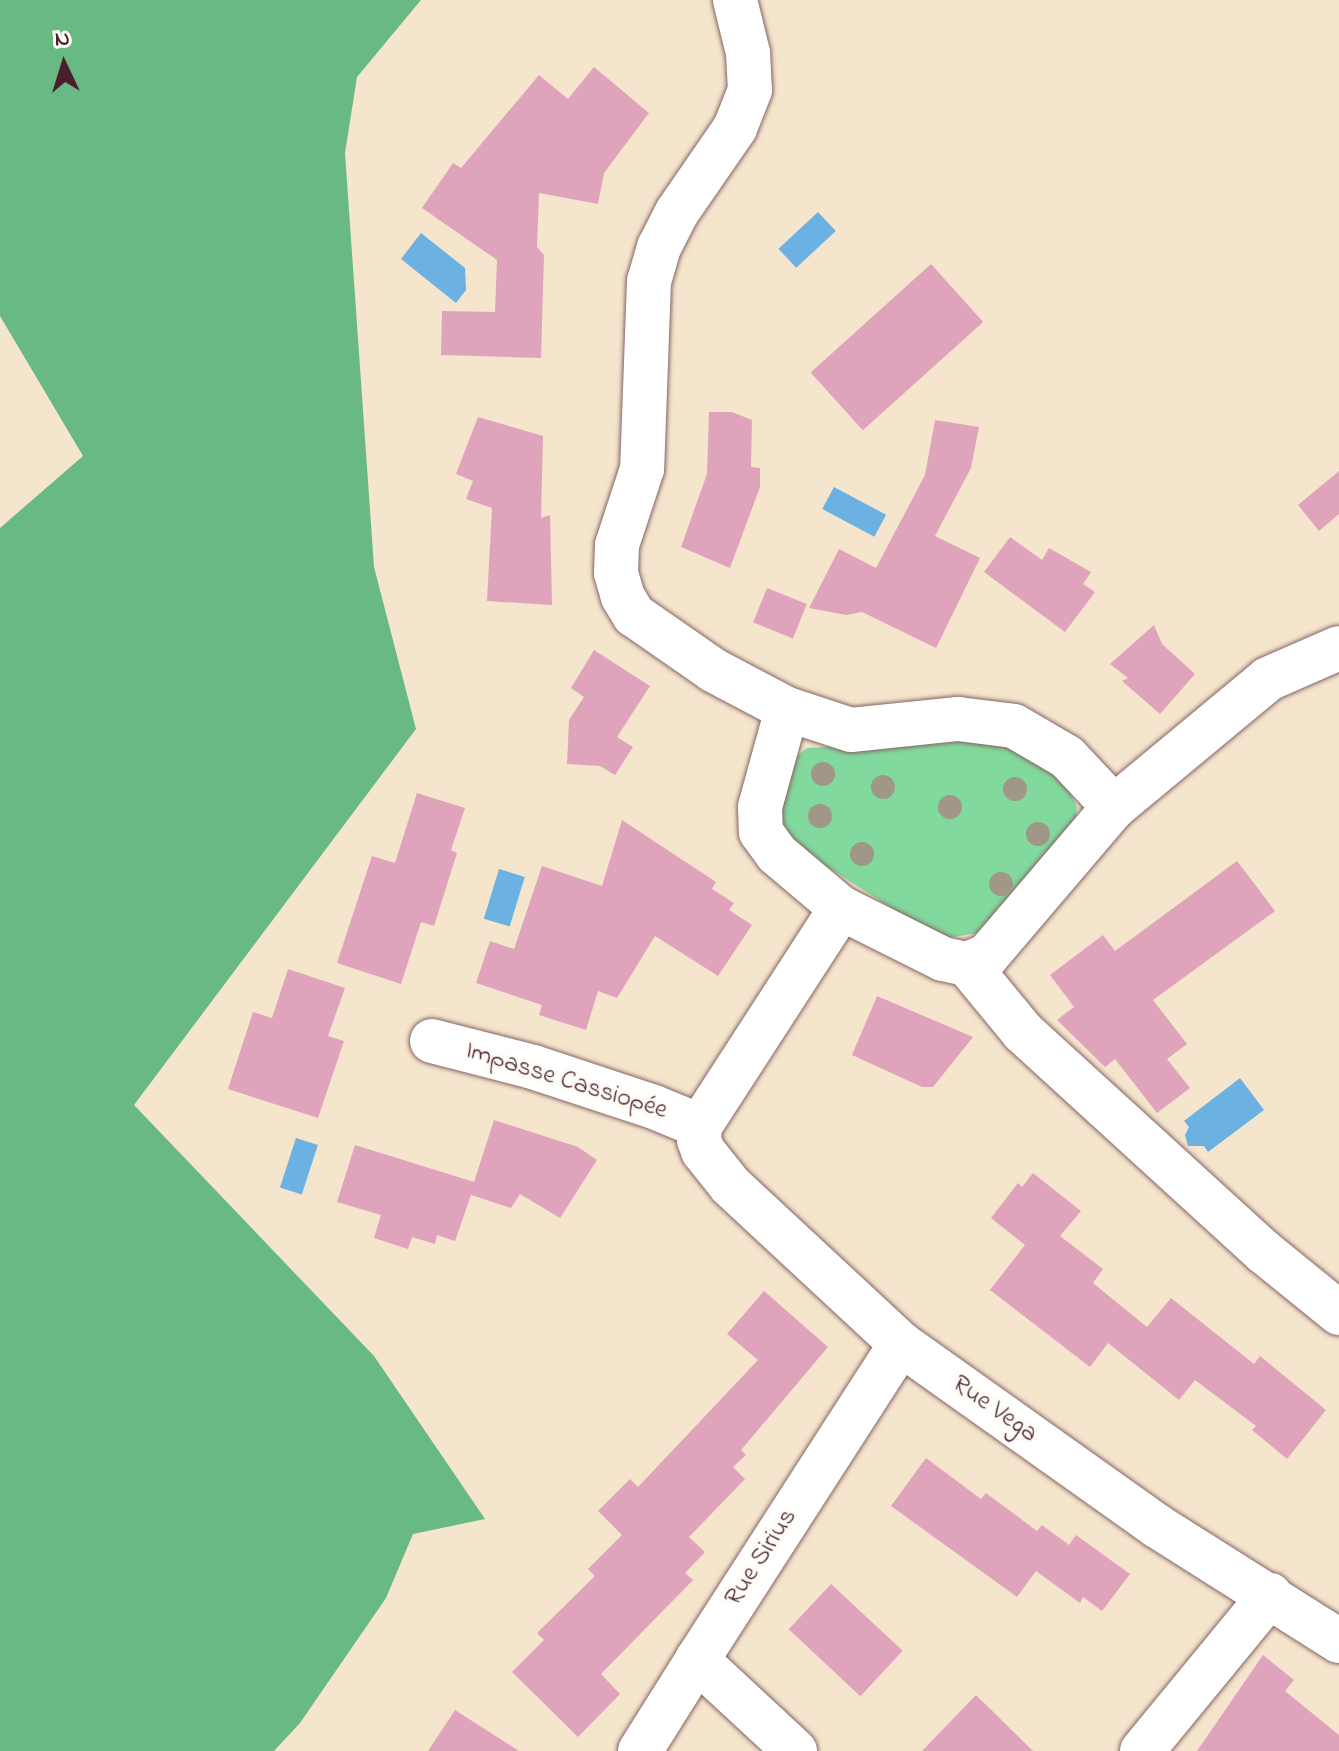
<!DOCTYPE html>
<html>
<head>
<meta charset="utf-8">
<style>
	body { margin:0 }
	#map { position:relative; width:1339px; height:1751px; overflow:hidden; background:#f5e5cd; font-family:"Indie Flower",sans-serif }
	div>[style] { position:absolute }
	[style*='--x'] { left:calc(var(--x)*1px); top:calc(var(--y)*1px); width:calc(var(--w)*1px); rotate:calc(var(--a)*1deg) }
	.green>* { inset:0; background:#82d99d }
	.forest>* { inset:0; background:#69b984 }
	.water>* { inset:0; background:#6bb1e2; transform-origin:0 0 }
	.building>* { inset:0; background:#e0a3bc; transform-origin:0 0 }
	.roads { filter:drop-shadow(0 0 2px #866464) drop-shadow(0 0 2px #866464) }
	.minor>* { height:44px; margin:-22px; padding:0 22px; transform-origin:22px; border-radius:22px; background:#fff }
	.trees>* { width:24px; height:24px; margin:-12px; border-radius:50%; background:#a09787 }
	span { translate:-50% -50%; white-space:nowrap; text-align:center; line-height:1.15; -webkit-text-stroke:8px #fdfcf7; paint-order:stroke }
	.street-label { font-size:26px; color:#4a1f2b }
	.north { position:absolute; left:24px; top:24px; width:80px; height:80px; -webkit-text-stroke:6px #fdfcf7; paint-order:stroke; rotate:356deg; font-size:22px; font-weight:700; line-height:32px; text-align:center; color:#4a1f2b }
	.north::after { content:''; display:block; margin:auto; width:28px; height:36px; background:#4a1f2b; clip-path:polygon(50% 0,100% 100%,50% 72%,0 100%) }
</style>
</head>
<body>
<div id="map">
	<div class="green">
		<div style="clip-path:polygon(1007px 736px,1066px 784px,1077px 807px,1075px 831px,993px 923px,977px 933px,948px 938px,920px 926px,801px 850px,787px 835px,780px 819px,779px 796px,797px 756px,807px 748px)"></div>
	</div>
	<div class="forest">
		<div style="clip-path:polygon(0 0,421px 0,357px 77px,345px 153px,374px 567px,416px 729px,134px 1105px,374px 1356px,485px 1519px,413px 1534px,386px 1598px,300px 1723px,274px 1751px,0 1751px,0 528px,83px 456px,0 316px)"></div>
	</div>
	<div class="water">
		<div style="left:818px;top:212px;width:26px;height:54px;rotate:47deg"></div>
		<div style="clip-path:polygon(421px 233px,465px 268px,466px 290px,456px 303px,401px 259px)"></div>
		<div style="left:834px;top:487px;width:59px;height:25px;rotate:28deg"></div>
		<div style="left:499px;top:869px;width:27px;height:52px;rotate:17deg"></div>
		<div style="clip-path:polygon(1240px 1078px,1264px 1110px,1208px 1152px,1204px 1146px,1188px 1146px,1185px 1135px,1189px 1127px,1184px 1121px)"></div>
		<div style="left:296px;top:1138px;width:23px;height:52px;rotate:18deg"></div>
	</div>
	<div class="building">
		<div style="clip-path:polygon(594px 67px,649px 113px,604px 173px,598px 204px,539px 193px,537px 247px,544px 255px,541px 358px,441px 355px,442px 311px,495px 312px,497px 260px,422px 208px,453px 163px,461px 168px,539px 75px,568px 99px)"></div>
		<div style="left:931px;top:264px;width:78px;height:162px;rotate:48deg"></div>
		<div style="clip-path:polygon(709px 412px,732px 412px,752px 420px,751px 467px,760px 468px,760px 487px,730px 568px,681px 547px,707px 474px)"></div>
		<div style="clip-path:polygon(478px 417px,543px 436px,541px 518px,550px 515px,552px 605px,487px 601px,492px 508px,466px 499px,473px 481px,456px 474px)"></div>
		<div style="clip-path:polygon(935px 420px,979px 427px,971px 468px,935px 536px,980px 558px,936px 648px,862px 612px,846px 615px,809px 608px,839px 549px,876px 568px,925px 475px)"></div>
		<div style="clip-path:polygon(1339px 471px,1339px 514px,1319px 531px,1298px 505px)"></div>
		<div style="clip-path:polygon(1010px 537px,1042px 560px,1049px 548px,1091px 572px,1083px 584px,1095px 592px,1065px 632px,984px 572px)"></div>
		<div style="left:767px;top:588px;width:43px;height:37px;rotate:22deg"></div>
		<div style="clip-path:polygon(1154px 625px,1162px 644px,1195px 674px,1160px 714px,1122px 681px,1128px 678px,1110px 664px)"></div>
		<div style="clip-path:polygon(594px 650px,650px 686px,617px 737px,633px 747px,615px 775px,600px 766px,567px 764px,569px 720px,584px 697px,571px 688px)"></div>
		<div style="clip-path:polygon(417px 793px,465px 808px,451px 850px,457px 853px,434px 926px,421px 922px,401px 984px,337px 963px,372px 856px,395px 863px)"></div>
		<div style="clip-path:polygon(622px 820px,716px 882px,712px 889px,734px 903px,729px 910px,752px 925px,718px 976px,655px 936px,617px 998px,598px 991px,586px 1030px,539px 1015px,542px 1005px,476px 983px,490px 941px,514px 949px,542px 866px,602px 886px)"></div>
		<div style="clip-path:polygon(1237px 861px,1275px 911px,1153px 1000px,1187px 1044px,1167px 1059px,1190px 1088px,1157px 1113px,1115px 1059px,1105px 1067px,1057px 1020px,1074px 1007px,1050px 975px,1103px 935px,1115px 951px)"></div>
		<div style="clip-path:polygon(288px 969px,345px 988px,328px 1036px,344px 1041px,318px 1118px,228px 1089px,253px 1012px,272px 1018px)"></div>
		<div style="clip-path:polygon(877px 996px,973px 1037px,933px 1087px,922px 1087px,852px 1055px)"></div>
		<div style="clip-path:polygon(494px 1120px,578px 1147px,597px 1160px,560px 1218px,520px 1194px,511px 1208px,471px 1195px,455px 1241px,437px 1235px,435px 1244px,412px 1237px,408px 1249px,374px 1238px,381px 1215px,337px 1202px,355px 1145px,474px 1182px)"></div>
		<div style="clip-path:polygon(1033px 1173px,1081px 1211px,1060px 1236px,1103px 1269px,1093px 1283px,1147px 1327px,1171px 1298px,1254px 1364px,1260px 1356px,1326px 1410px,1287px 1459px,1252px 1430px,1256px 1426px,1195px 1380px,1179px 1400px,1108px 1343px,1090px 1367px,990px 1290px,1025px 1245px,991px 1218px,1018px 1183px,1022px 1187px)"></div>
		<div style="clip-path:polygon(764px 1291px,828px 1347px,741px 1450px,746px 1455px,733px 1467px,745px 1479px,689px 1537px,705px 1552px,685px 1573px,693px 1580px,601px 1674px,620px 1694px,578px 1737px,512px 1672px,544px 1640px,537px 1633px,595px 1576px,588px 1569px,622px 1535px,598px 1511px,630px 1479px,638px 1487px,758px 1360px,727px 1334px)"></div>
		<div style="clip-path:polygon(926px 1458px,981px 1499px,986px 1493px,1037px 1531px,1042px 1525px,1069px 1545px,1076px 1535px,1130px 1574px,1102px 1611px,1083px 1597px,1080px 1603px,1036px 1571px,1017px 1597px,891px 1506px)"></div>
		<div style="left:831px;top:1584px;width:98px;height:62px;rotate:43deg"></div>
		<div style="clip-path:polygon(1263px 1655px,1294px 1680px,1285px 1691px,1339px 1735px,1339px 1751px,1197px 1751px)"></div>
		<div style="clip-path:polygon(976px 1695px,1033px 1751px,922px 1751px)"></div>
		<div style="clip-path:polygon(455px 1710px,519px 1751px,428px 1751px)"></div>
	</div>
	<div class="roads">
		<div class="minor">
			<div style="--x:735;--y:0;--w:55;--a:76.2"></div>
			<div style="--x:748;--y:53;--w:37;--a:87"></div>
			<div style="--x:750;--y:90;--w:41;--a:111.5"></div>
			<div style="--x:735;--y:128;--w:102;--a:124.6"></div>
			<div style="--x:677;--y:212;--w:39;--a:117"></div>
			<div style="--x:659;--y:247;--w:35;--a:106"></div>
			<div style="--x:649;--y:281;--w:188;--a:92.1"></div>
			<div style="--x:642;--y:469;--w:80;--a:108.2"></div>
			<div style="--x:617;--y:545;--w:28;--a:92"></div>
			<div style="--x:616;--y:573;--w:25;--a:74"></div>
			<div style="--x:623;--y:597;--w:21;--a:59"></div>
			<div style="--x:634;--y:615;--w:96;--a:34.8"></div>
			<div style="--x:713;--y:670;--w:84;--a:27.8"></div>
			<div style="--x:787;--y:709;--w:67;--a:18.2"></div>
			<div style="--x:851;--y:730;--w:108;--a:-5.9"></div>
			<div style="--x:958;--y:719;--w:56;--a:7.1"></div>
			<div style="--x:1014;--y:726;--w:61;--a:30.3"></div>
			<div style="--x:1067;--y:757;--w:69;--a:46.8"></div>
			<div style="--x:787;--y:709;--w:102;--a:105.4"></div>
			<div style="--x:760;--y:807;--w:25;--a:88"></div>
			<div style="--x:761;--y:832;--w:27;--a:54"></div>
			<div style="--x:777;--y:854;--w:84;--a:40.2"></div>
			<div style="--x:841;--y:908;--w:114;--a:26.6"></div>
			<div style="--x:943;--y:959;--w:25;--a:12"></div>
			<div style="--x:967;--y:964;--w:22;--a:-22"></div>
			<div style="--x:987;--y:956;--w:196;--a:-49.6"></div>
			<div style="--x:1114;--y:807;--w:200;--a:-39.7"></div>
			<div style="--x:1268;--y:679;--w:77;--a:-23.6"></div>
			<div style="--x:841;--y:908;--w:260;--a:122.9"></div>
			<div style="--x:700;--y:1126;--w:14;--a:94"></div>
			<div style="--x:699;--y:1140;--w:12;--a:70"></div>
			<div style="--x:703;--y:1151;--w:43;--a:51.5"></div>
			<div style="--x:730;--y:1185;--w:233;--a:42.9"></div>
			<div style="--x:901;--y:1344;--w:314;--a:35.4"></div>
			<div style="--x:1157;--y:1526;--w:215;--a:32.3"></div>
			<div style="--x:967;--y:964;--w:88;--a:50.5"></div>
			<div style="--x:1023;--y:1032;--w:326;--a:42.4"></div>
			<div style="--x:1264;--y:1252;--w:97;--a:39.1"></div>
			<div style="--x:432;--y:1041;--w:104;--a:14.4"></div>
			<div style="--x:533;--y:1067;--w:127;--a:18.3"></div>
			<div style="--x:654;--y:1107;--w:50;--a:22.4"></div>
			<div style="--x:640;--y:1751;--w:107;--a:-57.9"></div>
			<div style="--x:795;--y:1751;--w:134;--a:-137.1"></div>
			<div style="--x:697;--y:1660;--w:376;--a:-57.2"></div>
			<div style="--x:1142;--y:1751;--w:202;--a:-50.6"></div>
		</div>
	</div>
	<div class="trees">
		<div style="left:823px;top:774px"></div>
		<div style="left:883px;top:787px"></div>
		<div style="left:1015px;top:789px"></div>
		<div style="left:950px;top:807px"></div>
		<div style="left:820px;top:816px"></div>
		<div style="left:1038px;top:834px"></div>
		<div style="left:862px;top:854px"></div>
		<div style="left:1001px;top:884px"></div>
	</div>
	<div class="street-label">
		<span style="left:566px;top:1082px;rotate:17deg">Impasse Cassiopée</span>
		<span style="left:994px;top:1410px;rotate:35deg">Rue Vega</span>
		<span style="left:762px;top:1558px;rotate:-57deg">Rue Sirius</span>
	</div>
	<div class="north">N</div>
</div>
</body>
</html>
